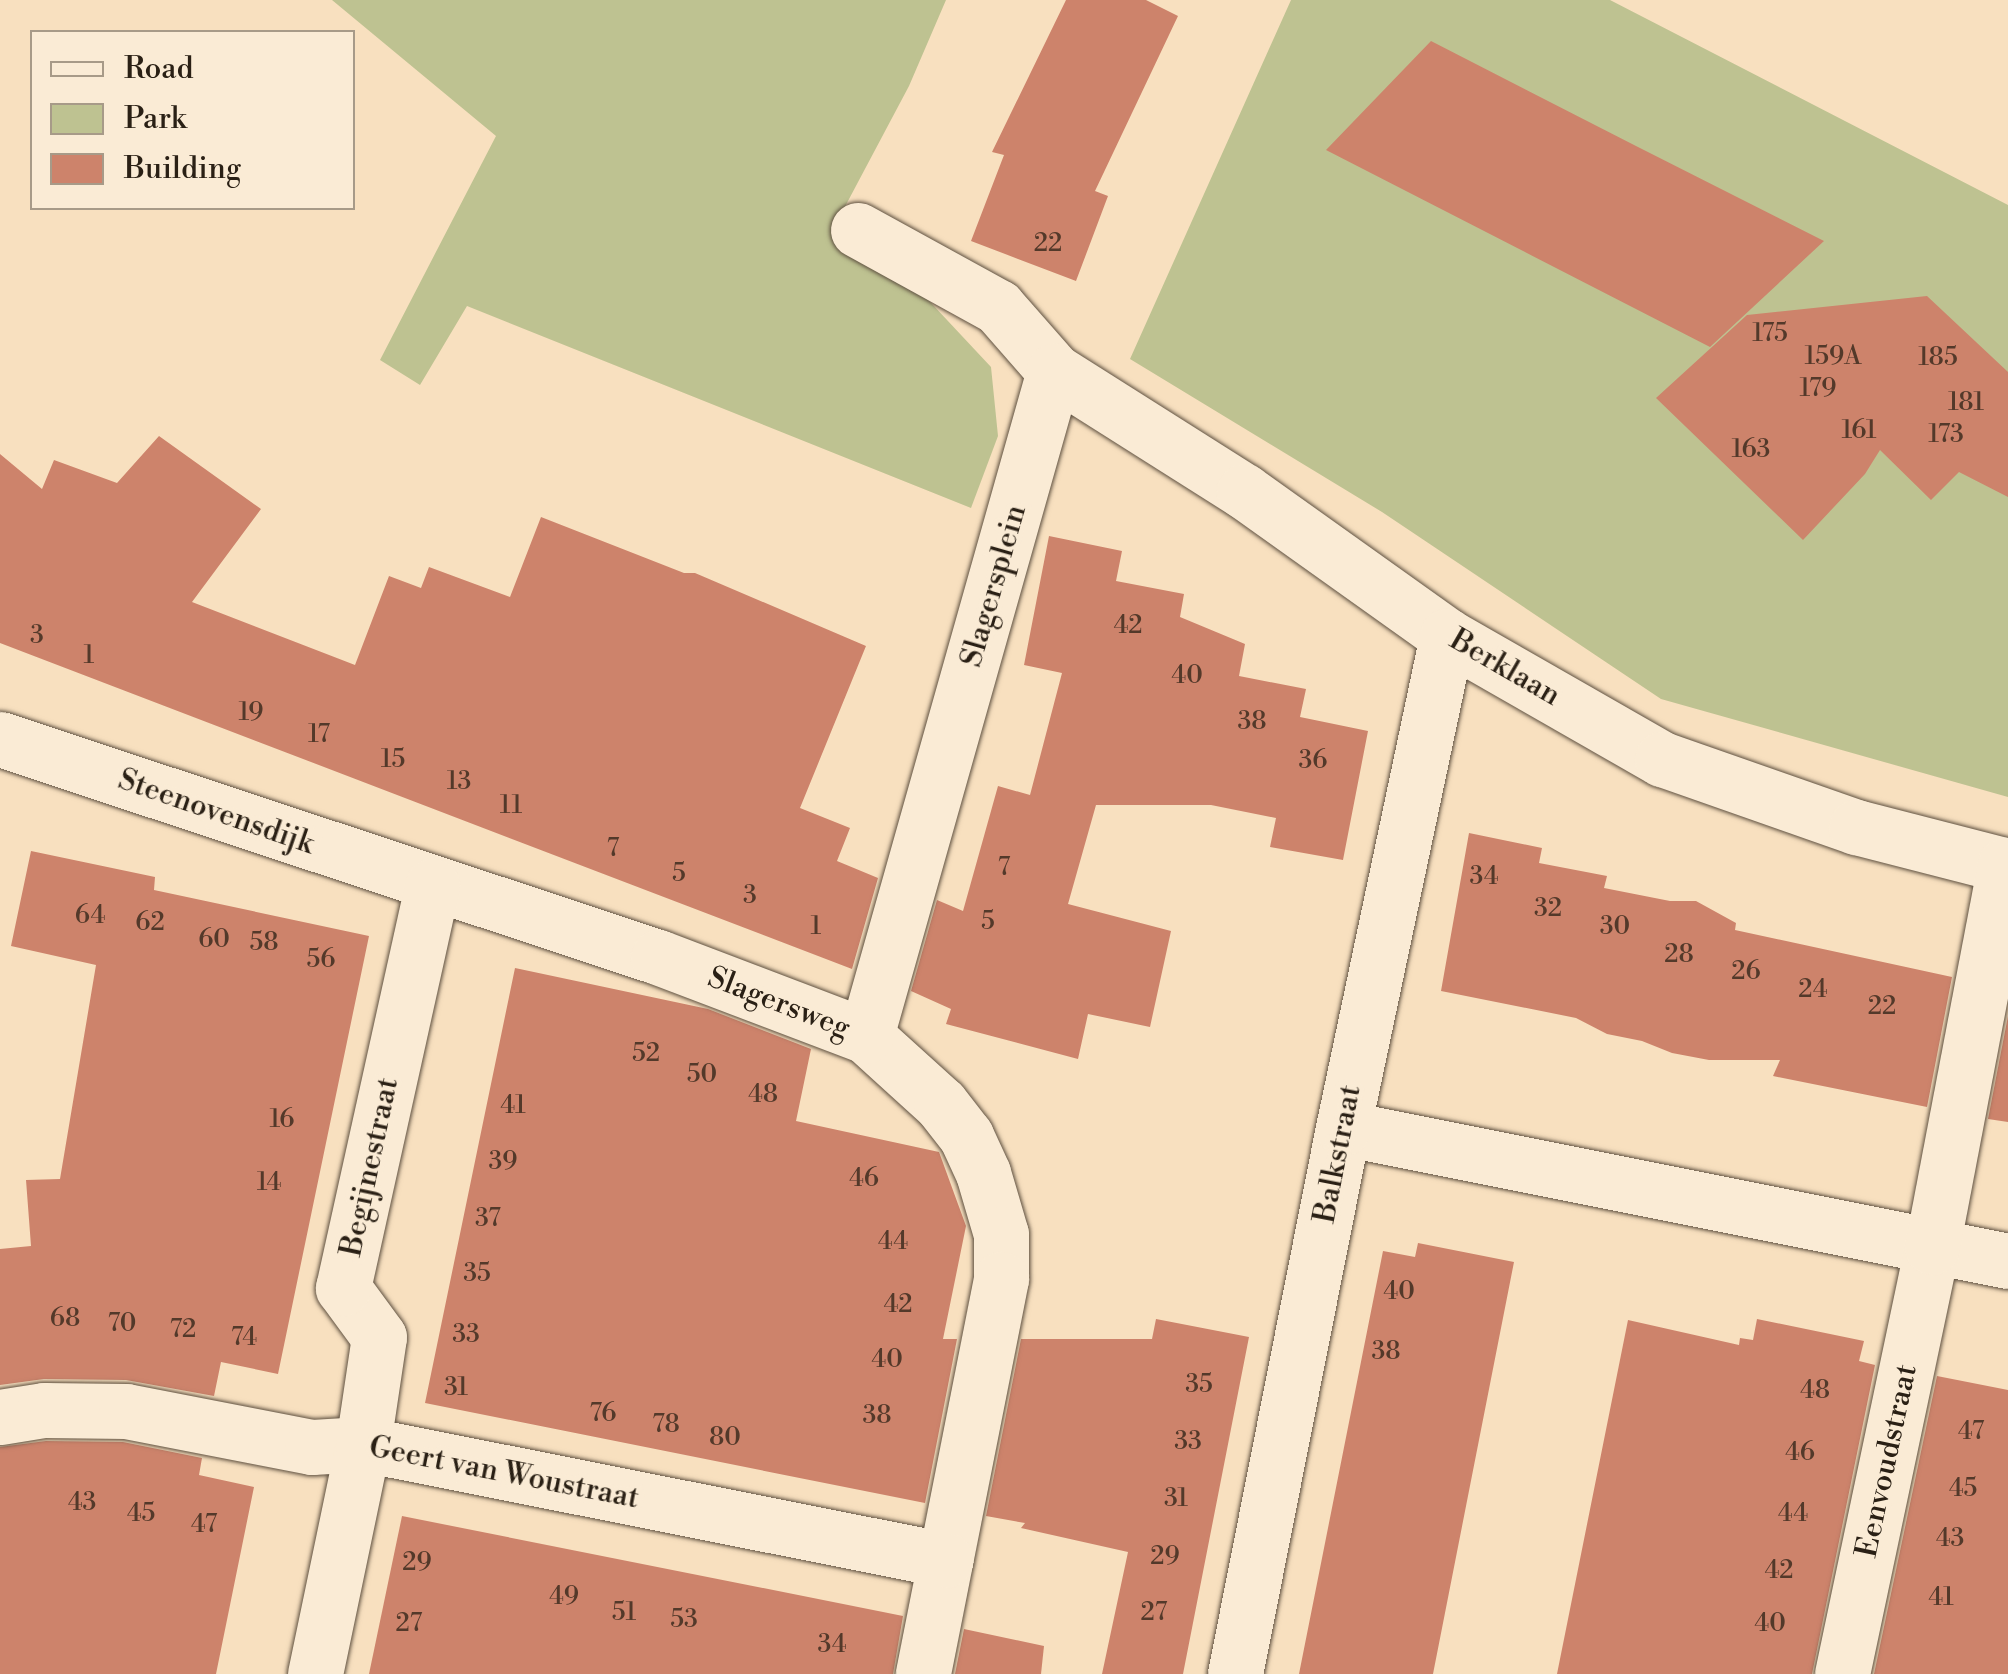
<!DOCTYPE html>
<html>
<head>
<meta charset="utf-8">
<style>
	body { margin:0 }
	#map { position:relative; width:2008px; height:1674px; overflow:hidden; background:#f8e0bf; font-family:"Libre Bodoni",serif }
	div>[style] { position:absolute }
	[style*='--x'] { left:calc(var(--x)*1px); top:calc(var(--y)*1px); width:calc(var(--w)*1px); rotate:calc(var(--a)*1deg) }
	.green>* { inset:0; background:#bec291 }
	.building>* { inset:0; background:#cd836b }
	.roads { filter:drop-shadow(0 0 2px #5e5040) drop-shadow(0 0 2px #5e5040) }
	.street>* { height:55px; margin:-27.5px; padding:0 27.5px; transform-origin:27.5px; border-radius:27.5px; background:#faebd5 }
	span { translate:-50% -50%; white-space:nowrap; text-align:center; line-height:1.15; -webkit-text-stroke:10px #faebd5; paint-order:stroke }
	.number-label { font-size:25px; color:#53392a }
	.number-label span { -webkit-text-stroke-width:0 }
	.street-label { font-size:30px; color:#2a2015 }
	.legend { position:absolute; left:30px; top:30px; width:325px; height:180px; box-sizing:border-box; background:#faebd5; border:2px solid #a79a88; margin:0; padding:12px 18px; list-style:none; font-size:30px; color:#2a2015 }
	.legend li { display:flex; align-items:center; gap:20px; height:50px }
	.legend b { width:50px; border:2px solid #a79a88 }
</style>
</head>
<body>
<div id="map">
	<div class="green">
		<div style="clip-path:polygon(332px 0,946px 0,909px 86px,831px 233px,918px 289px,991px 367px,998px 436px,971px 508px,467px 306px,420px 385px,380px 360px,496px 136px)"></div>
		<div style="clip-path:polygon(1291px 0,1610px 0,2008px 205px,2008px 797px,1661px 699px,1382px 512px,1130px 359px)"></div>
	</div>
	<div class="building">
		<div style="clip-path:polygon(1066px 0,1146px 0,1178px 16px,1095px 191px,1108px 196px,1076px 281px,971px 241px,1004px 155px,992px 152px)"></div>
		<div style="clip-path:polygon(1431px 41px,1636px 146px,1824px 241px,1710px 347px,1326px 150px)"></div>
		<div style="clip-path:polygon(1927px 296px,2008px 372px,2008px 497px,1959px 472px,1931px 500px,1880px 450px,1865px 474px,1803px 540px,1656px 398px,1747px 315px)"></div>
		<div style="clip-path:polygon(159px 436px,261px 509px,192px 602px,355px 665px,389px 576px,421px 588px,429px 567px,510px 597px,541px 517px,684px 573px,695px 573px,866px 646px,800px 808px,850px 828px,837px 861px,878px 878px,852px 969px,0 643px,0 454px,42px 489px,54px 460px,117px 483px)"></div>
		<div style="clip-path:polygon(1049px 536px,1122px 551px,1116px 581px,1184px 594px,1180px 617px,1245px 644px,1239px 676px,1306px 689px,1300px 717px,1368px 731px,1343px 860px,1270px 847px,1276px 818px,1211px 805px,1096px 805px,1068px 904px,1171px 931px,1150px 1027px,1088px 1014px,1078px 1059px,946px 1024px,951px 1009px,911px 991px,937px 900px,963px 911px,998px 786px,1030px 795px,1062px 673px,1024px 665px)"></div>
		<div style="clip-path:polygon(1469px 833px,1542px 848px,1539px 863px,1607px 876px,1604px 888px,1670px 901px,1696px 901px,1736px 923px,1735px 930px,1952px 977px,1927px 1107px,1773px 1076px,1780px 1060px,1709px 1060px,1672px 1053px,1642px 1041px,1607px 1034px,1576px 1018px,1441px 991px)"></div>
		<div style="clip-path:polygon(31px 851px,155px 877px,154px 890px,369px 936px,278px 1374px,221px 1362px,214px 1396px,126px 1380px,44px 1379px,0 1385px,0 1249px,31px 1246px,26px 1180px,60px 1179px,96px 965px,11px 946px)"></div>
		<div style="clip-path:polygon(515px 968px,708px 1009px,811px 1049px,796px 1121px,939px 1152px,966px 1226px,943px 1339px,957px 1339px,925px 1503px,425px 1403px)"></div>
		<div style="clip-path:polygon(2008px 1016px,2008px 1122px,1988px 1119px)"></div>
		<div style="clip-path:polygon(1418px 1243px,1514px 1262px,1433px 1674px,1299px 1674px,1383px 1251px,1415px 1257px)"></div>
		<div style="clip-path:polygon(1156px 1319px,1249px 1337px,1183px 1674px,1102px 1674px,1128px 1552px,1021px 1528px,1025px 1523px,986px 1516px,1021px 1339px,1152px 1339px)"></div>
		<div style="clip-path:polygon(1757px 1319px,1864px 1341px,1859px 1361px,1875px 1365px,1812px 1674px,1557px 1674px,1628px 1320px,1739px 1345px,1740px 1338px,1753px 1340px)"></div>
		<div style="clip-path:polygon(1937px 1376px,2008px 1390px,2008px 1674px,1874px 1674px)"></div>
		<div style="clip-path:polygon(46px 1441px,123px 1442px,202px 1458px,199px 1475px,254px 1487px,216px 1674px,0 1674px,0 1447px)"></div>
		<div style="clip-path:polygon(402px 1516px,903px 1616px,893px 1674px,369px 1674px)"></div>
		<div style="clip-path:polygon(964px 1629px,1044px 1646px,1041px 1674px,955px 1674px)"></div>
	</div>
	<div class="roads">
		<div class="street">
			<div style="--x:858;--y:230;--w:160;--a:28.8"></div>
			<div style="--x:998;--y:307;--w:85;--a:48.8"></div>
			<div style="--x:1054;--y:371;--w:225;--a:32.3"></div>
			<div style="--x:1244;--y:491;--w:249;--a:35.5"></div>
			<div style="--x:1447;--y:636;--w:248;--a:29.8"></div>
			<div style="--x:1662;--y:759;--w:206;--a:19.3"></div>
			<div style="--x:1856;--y:827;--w:157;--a:14.4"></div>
			<div style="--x:0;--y:739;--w:693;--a:18.33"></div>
			<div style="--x:658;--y:957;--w:222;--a:20.8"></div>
			<div style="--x:866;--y:1036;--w:101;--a:42.2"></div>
			<div style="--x:941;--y:1104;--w:41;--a:52"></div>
			<div style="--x:966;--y:1136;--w:41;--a:65.3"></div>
			<div style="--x:983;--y:1173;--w:64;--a:73.6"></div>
			<div style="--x:1001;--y:1234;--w:45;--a:90"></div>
			<div style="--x:1001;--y:1279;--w:403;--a:101.2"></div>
			<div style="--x:866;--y:1036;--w:691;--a:-74.21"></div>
			<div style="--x:1343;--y:1128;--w:678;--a:11.31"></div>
			<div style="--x:0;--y:1417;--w:45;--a:-9"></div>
			<div style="--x:44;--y:1410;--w:82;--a:0.7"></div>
			<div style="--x:126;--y:1411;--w:189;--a:11"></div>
			<div style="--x:312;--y:1447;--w:51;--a:-3.4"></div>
			<div style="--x:363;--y:1444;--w:594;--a:11.25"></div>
			<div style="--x:315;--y:1674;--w:235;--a:-78.2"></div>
			<div style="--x:363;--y:1444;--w:108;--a:-81.5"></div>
			<div style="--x:379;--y:1337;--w:61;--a:-126.3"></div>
			<div style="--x:343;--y:1288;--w:412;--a:-77.5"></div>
			<div style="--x:1235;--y:1674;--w:557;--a:-78.81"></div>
			<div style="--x:1343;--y:1128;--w:503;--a:-78.06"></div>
			<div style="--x:1842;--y:1674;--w:436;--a:-78.1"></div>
			<div style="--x:1932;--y:1247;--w:389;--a:-79.2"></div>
		</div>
	</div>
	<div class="number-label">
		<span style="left:1048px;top:244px">22</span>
		<span style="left:1770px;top:334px">175</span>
		<span style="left:1833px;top:357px">159A</span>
		<span style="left:1938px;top:358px">185</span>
		<span style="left:1818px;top:389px">179</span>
		<span style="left:1966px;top:403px">181</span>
		<span style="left:1859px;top:431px">161</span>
		<span style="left:1946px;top:435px">173</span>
		<span style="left:1751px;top:450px">163</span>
		<span style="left:1128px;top:626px">42</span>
		<span style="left:37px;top:636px">3</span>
		<span style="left:89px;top:656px">1</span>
		<span style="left:1187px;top:676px">40</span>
		<span style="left:251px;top:713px">19</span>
		<span style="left:1252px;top:722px">38</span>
		<span style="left:319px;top:735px">17</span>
		<span style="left:393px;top:760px">15</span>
		<span style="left:1313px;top:761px">36</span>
		<span style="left:459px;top:782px">13</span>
		<span style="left:511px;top:806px">11</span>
		<span style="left:613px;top:849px">7</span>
		<span style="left:1004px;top:868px">7</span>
		<span style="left:679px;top:874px">5</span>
		<span style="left:1484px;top:877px">34</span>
		<span style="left:750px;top:896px">3</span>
		<span style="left:1548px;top:909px">32</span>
		<span style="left:90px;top:916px">64</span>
		<span style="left:988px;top:922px">5</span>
		<span style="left:150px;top:923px">62</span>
		<span style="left:816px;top:927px">1</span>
		<span style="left:1615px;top:927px">30</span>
		<span style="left:214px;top:940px">60</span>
		<span style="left:264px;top:943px">58</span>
		<span style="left:1679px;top:955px">28</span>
		<span style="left:321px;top:960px">56</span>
		<span style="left:1746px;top:972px">26</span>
		<span style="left:1813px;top:990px">24</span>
		<span style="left:1882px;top:1007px">22</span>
		<span style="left:646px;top:1054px">52</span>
		<span style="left:702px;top:1075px">50</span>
		<span style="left:763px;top:1095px">48</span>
		<span style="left:513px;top:1106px">41</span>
		<span style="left:282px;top:1120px">16</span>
		<span style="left:503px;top:1162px">39</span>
		<span style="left:864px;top:1179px">46</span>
		<span style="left:269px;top:1183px">14</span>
		<span style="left:488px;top:1219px">37</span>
		<span style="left:893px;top:1242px">44</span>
		<span style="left:477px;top:1274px">35</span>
		<span style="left:1399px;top:1292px">40</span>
		<span style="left:898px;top:1305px">42</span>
		<span style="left:65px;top:1319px">68</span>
		<span style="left:122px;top:1324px">70</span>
		<span style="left:183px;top:1330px">72</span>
		<span style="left:466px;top:1335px">33</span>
		<span style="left:244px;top:1338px">74</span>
		<span style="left:1386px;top:1352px">38</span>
		<span style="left:887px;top:1360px">40</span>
		<span style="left:1199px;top:1385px">35</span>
		<span style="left:456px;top:1388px">31</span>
		<span style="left:1815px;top:1391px">48</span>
		<span style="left:603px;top:1414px">76</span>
		<span style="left:877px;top:1416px">38</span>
		<span style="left:666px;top:1425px">78</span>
		<span style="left:1971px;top:1432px">47</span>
		<span style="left:725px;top:1438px">80</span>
		<span style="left:1188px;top:1442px">33</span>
		<span style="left:1800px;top:1453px">46</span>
		<span style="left:1963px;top:1489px">45</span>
		<span style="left:1176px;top:1499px">31</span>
		<span style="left:82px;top:1503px">43</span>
		<span style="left:141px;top:1514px">45</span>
		<span style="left:1793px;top:1514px">44</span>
		<span style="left:204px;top:1525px">47</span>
		<span style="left:1950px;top:1539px">43</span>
		<span style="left:1165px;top:1557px">29</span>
		<span style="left:417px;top:1563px">29</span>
		<span style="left:1779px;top:1571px">42</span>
		<span style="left:564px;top:1597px">49</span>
		<span style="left:1941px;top:1598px">41</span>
		<span style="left:624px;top:1613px">51</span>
		<span style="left:1154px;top:1613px">27</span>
		<span style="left:684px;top:1620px">53</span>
		<span style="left:409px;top:1624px">27</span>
		<span style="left:1770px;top:1624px">40</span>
		<span style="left:832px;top:1645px">34</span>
	</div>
	<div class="street-label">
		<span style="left:994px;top:586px;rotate:-74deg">Slagersplein</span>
		<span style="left:1505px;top:668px;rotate:30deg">Berklaan</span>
		<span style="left:216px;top:812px;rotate:19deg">Steenovensdijk</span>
		<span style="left:779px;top:1003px;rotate:21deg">Slagersweg</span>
		<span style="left:1338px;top:1154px;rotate:-79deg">Balkstraat</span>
		<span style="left:370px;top:1167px;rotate:-78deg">Begijnestraat</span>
		<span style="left:1887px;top:1461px;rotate:-78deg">Eenvoudstraat</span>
		<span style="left:504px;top:1473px;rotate:11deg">Geert van Woustraat</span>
	</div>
	<ul class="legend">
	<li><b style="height:12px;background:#faebd5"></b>Road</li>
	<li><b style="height:28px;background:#bec291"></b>Park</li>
	<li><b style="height:28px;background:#cd836b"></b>Building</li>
	</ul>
</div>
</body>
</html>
